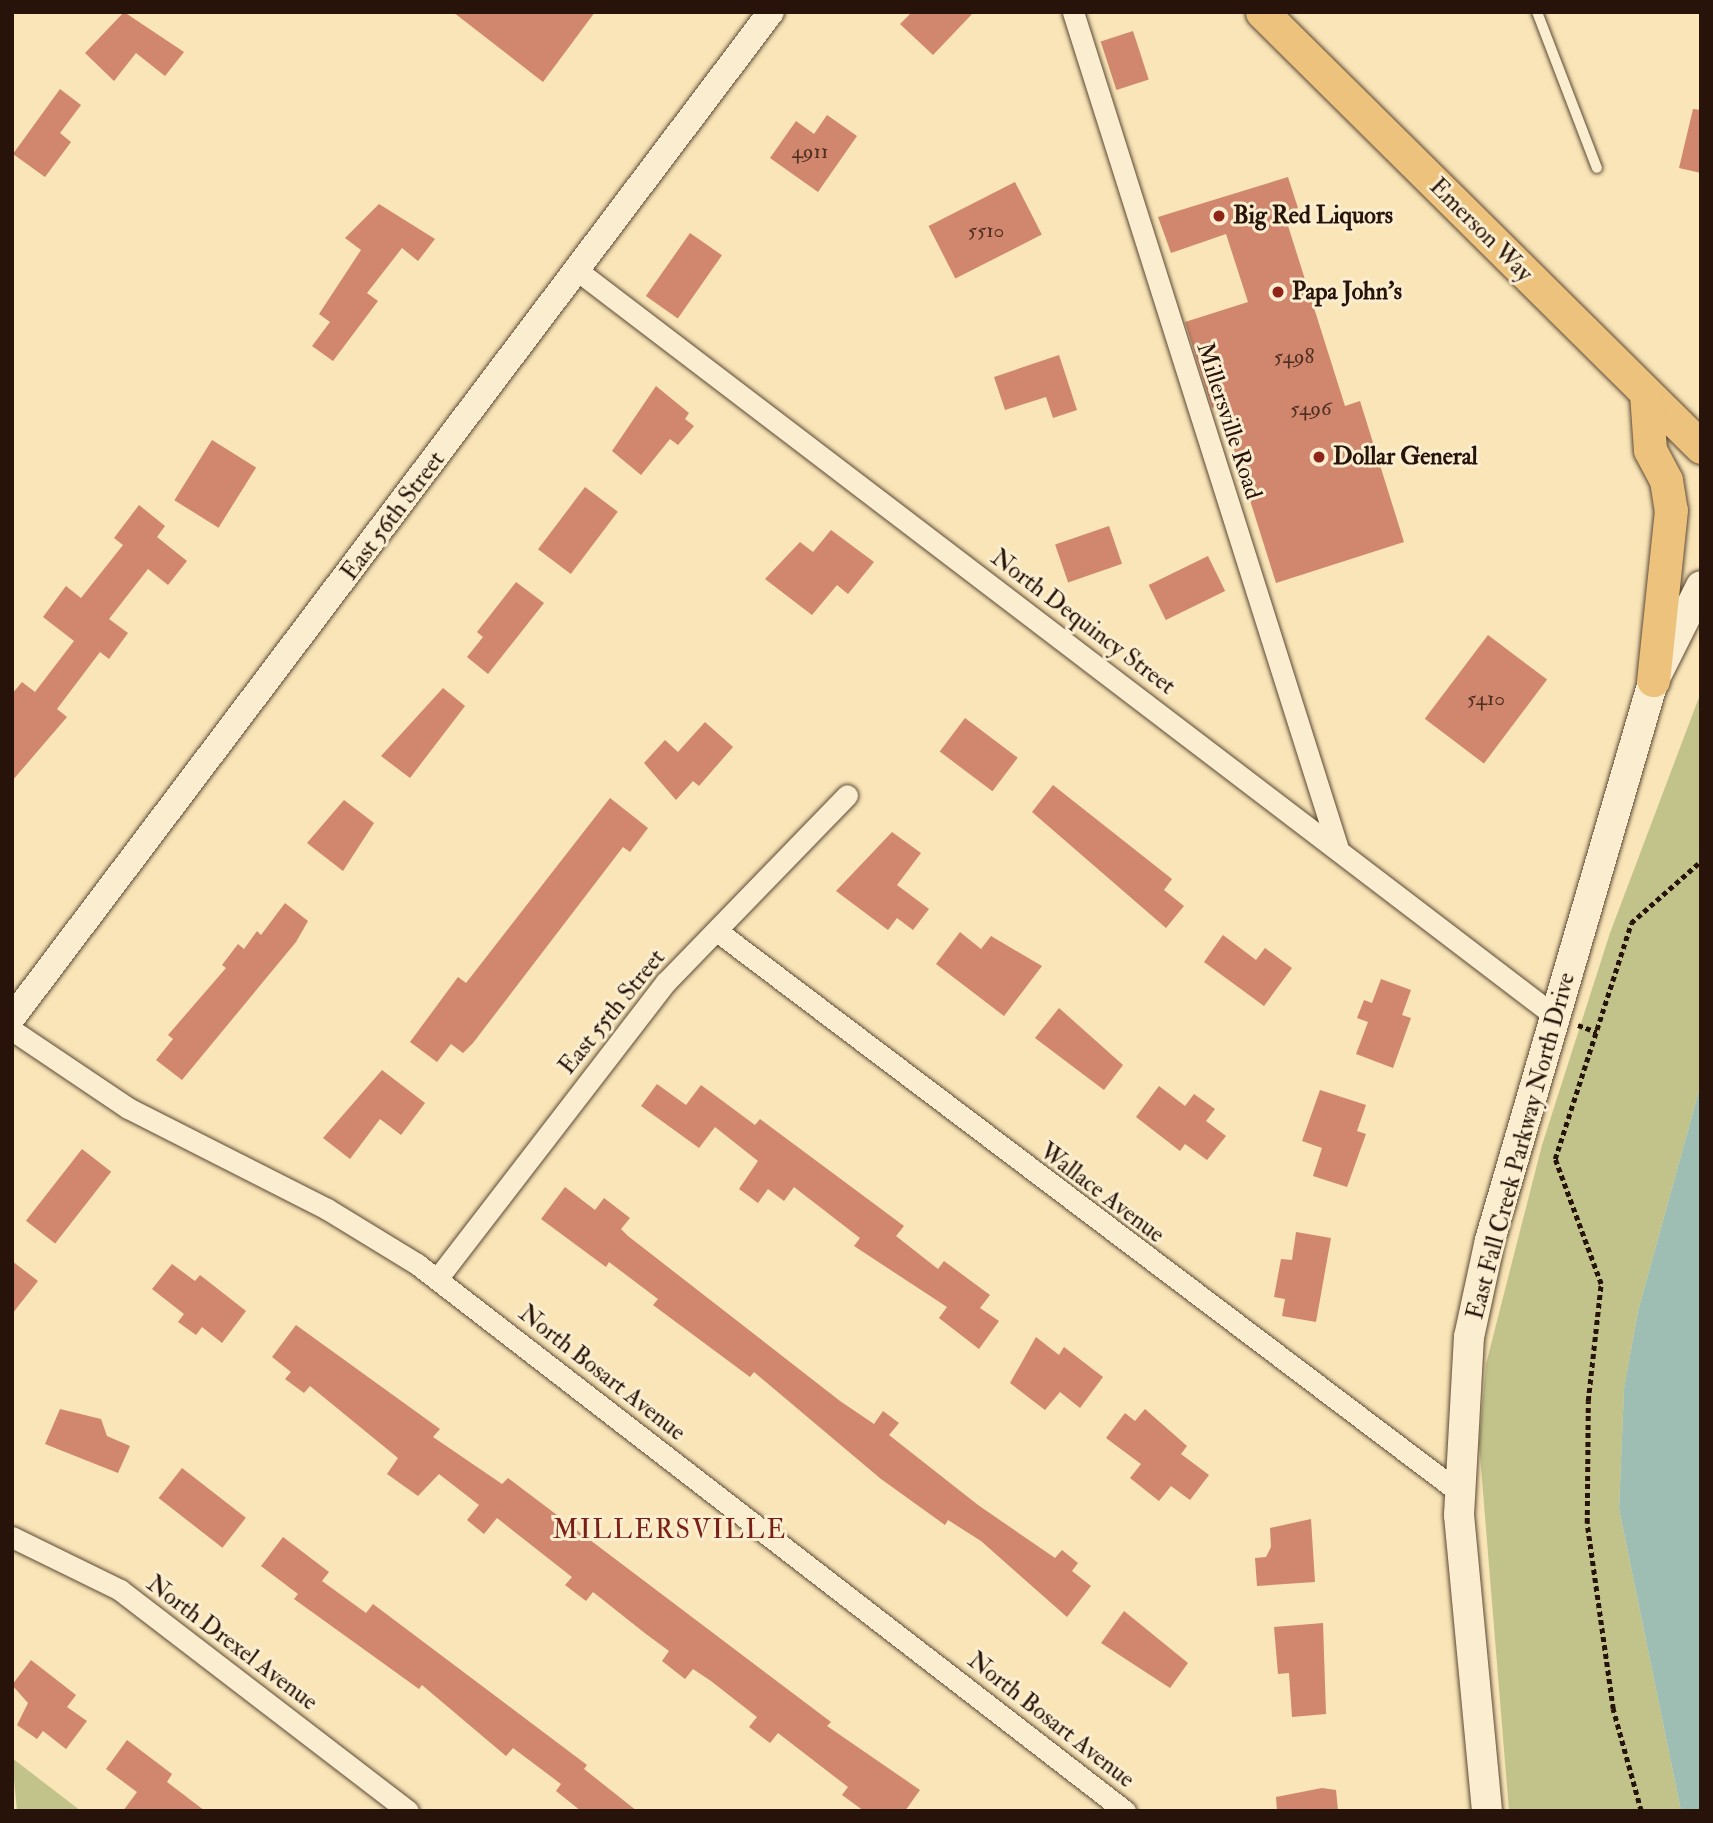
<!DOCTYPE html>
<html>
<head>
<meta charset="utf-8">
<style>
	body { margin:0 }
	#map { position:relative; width:1713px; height:1823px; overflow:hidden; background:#f9e5b7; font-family:"IM FELL Double Pica",serif }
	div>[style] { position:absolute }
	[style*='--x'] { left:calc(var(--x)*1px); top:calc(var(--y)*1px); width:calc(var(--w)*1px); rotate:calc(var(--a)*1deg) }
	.green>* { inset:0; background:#c2c38b }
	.water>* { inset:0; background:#9ebeb3 }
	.building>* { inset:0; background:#d0876d; transform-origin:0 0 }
	.path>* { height:4.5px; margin-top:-2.25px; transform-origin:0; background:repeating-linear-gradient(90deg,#27130a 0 5px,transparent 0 8.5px) }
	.roads { filter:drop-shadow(0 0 2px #5c4835) drop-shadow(0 0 2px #5c4835) }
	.service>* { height:10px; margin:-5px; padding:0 5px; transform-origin:5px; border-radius:5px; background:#fbeed0 }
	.minor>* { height:21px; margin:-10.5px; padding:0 10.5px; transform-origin:10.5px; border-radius:10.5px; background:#fbeed0 }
	.tertiary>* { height:26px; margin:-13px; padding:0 13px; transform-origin:13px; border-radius:13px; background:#fbeed0 }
	.secondary>* { height:30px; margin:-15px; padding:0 15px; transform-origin:15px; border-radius:15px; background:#fbeed0 }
	.primary>* { height:33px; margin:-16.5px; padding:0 16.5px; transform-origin:16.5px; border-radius:16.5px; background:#ecc27c }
	.dots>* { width:19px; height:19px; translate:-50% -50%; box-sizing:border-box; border:4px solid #fbeed0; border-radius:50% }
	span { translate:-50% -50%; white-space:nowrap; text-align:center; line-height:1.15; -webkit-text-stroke:6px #fbeed0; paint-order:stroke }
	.number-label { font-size:21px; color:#513023 }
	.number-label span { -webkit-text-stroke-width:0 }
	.poi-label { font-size:24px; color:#27130a; font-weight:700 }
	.left { translate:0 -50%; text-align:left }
	.street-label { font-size:24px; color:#27130a }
	.neighbourhood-label { font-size:26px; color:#7a1f14; letter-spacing:2px }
	.frame { position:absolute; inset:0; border:14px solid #27130a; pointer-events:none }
</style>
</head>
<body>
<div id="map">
	<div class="green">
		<div style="clip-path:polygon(1701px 692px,1701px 1083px,1638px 1311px,1624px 1390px,1619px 1509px,1681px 1811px,1509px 1811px,1479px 1443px,1486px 1364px,1542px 1145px,1610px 933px)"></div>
		<div style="clip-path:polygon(12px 1758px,81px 1811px,17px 1811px)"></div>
	</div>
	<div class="water">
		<div style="clip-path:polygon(1701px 1083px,1701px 1811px,1681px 1811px,1619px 1509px,1624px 1389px,1638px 1311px)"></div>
	</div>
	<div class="building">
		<div style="clip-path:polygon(124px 12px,184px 52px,165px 76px,136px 53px,114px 81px,85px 53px)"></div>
		<div style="clip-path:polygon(453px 12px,595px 12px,543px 82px)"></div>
		<div style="clip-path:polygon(912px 12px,974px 12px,933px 55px,900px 24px)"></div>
		<div style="left:1133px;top:31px;width:51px;height:34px;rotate:72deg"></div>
		<div style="clip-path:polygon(60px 89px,81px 105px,60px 133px,71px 142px,45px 177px,13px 154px)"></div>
		<div style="clip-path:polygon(1693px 109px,1701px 110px,1701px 173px,1679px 168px)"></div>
		<div style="clip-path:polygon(827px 115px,857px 136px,818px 192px,770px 158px,796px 121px,814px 134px)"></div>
		<div style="clip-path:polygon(1288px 177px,1298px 208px,1284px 213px,1345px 406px,1360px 401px,1404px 542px,1276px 583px,1220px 405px,1212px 408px,1185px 322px,1248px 302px,1226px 234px,1171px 253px,1158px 217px)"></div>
		<div style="left:1015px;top:182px;width:59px;height:97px;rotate:63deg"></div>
		<div style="clip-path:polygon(379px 204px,435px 239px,418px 261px,402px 248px,367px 293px,378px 301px,333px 361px,312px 346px,330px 322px,319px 314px,361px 250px,345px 238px)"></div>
		<div style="left:690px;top:233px;width:39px;height:77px;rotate:35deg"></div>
		<div style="clip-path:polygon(1059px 355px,1077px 410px,1053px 418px,1046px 397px,1005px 410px,994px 377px)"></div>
		<div style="clip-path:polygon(656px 386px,689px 413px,685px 419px,694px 426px,678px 445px,670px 439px,641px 475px,612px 451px)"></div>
		<div style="left:212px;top:440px;width:52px;height:71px;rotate:32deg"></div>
		<div style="left:585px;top:487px;width:41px;height:78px;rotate:37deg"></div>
		<div style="clip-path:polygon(139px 505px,165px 526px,157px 537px,187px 561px,168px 585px,148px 569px,109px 619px,128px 633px,109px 659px,100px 652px,57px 709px,67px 717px,12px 781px,12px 694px,22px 682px,35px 692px,74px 641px,43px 617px,66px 586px,81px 598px,123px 545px,114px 538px)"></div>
		<div style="left:1109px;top:526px;width:40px;height:57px;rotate:71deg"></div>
		<div style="clip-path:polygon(831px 530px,874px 562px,848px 594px,837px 585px,812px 615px,765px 579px,800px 542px,813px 552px)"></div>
		<div style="left:1208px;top:556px;width:39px;height:66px;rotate:64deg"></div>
		<div style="clip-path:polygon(516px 582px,544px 603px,488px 674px,467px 657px,483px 637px,477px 632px)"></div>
		<div style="left:1488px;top:635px;width:74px;height:105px;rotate:37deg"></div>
		<div style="clip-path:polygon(443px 688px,465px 706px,410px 778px,381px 756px)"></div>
		<div style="left:965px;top:718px;width:66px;height:42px;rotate:37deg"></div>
		<div style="clip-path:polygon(705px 722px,733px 747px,699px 786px,693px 781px,676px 800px,644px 763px,665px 740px,678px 752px)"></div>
		<div style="clip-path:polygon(1053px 785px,1172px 879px,1164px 890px,1184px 906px,1166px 928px,1032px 812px)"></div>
		<div style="clip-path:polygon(610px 798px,648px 828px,630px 852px,623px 847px,473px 1043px,463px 1053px,451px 1044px,437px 1062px,410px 1042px,458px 977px,466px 983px)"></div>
		<div style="clip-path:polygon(344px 800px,374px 823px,343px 871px,307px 843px)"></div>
		<div style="clip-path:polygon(892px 832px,921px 853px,897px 885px,929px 909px,913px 930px,897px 918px,888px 930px,836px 891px)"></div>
		<div style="clip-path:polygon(285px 903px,308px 921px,296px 942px,182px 1080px,156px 1060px,173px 1039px,168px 1035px,226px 968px,222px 965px,238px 944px,244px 949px,257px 931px,261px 935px)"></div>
		<div style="clip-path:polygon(960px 932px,981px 949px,991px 936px,1042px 966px,1004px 1016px,936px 964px)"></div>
		<div style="clip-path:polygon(1223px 935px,1256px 960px,1265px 948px,1292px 968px,1264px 1006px,1204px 962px)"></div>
		<div style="clip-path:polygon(1381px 979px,1411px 990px,1402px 1015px,1411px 1018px,1393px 1068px,1356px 1054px,1368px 1022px,1357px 1018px,1364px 1000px,1372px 1003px)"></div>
		<div style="clip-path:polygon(1059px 1008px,1123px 1065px,1104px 1090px,1035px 1038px)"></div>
		<div style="clip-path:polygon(382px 1070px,425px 1103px,401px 1135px,380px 1119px,350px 1159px,323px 1138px)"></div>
		<div style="clip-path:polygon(657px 1084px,686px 1105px,701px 1085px,755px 1125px,760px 1119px,904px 1226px,896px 1236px,938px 1269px,944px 1261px,990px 1295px,980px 1308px,999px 1321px,979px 1349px,939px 1318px,947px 1307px,854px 1246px,860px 1238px,794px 1187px,784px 1201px,768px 1189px,758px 1203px,739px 1189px,758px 1161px,715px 1127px,699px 1148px,641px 1106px)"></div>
		<div style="clip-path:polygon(1159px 1086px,1185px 1106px,1194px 1094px,1215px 1109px,1206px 1121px,1226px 1136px,1207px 1160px,1185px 1144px,1180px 1151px,1136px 1117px)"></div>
		<div style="clip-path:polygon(1320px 1090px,1366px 1105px,1357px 1131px,1366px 1134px,1347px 1187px,1313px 1176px,1322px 1148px,1302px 1141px)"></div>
		<div style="left:82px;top:1149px;width:37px;height:91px;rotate:38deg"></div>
		<div style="clip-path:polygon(565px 1187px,595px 1210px,604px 1198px,630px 1218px,621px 1229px,628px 1236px,840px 1401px,874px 1424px,883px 1411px,899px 1423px,889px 1435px,978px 1505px,1055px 1558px,1062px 1550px,1078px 1563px,1072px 1571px,1091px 1586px,1067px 1617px,981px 1541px,948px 1520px,945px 1525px,881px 1479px,754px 1372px,750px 1377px,653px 1305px,658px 1299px,609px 1262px,606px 1267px,541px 1219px)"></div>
		<div style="clip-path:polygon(1296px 1232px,1331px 1238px,1316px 1322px,1282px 1316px,1285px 1299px,1274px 1297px,1281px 1259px,1292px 1260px)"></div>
		<div style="clip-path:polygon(12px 1261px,38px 1281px,12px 1314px)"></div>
		<div style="clip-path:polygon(172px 1264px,195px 1281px,200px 1275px,246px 1311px,222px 1343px,202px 1327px,196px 1335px,178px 1322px,184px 1314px,152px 1289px)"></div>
		<div style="clip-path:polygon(296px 1325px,440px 1429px,433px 1437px,502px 1484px,508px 1478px,831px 1722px,827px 1726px,920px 1790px,905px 1811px,864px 1811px,842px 1795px,848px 1787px,778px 1733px,770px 1743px,749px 1727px,757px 1717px,711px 1681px,693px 1669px,685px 1679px,662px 1661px,669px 1651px,646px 1634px,593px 1592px,586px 1601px,565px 1585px,572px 1577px,497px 1518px,484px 1534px,467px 1520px,479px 1505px,439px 1474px,418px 1496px,387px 1474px,398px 1458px,310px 1386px,304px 1393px,285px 1379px,291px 1372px,272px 1357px)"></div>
		<div style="clip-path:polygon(1036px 1337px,1059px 1355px,1064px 1347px,1103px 1377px,1080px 1408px,1060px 1392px,1045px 1410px,1010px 1383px)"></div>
		<div style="clip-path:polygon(60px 1409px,101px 1419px,107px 1436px,130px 1446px,118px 1473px,45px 1444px)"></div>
		<div style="clip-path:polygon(1145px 1409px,1187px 1446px,1181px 1454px,1209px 1475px,1190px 1500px,1171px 1486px,1159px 1501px,1130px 1478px,1141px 1464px,1106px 1438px,1125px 1413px,1135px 1421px)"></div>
		<div style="left:182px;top:1468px;width:81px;height:38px;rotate:38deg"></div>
		<div style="clip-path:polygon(1311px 1519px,1315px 1582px,1257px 1586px,1255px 1558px,1266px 1557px,1271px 1547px,1270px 1528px)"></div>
		<div style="clip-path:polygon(283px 1537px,329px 1572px,322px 1581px,366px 1613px,373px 1604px,587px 1765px,584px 1769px,637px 1811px,581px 1811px,556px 1791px,561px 1784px,513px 1748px,506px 1756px,422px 1685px,419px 1689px,294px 1599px,298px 1594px,261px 1566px)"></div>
		<div style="clip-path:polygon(1124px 1611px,1188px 1663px,1170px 1688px,1101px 1643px)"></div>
		<div style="clip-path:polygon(1323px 1623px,1326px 1714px,1292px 1717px,1289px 1673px,1278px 1674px,1274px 1627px)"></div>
		<div style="clip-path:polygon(31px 1660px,76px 1695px,67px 1707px,87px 1721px,66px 1749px,43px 1731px,37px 1739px,17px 1725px,28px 1703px,12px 1685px)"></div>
		<div style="clip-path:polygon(127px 1740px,172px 1774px,167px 1782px,205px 1811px,123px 1811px,137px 1792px,106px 1769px)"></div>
		<div style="clip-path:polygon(1322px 1788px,1336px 1790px,1338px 1811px,1277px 1811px,1276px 1797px)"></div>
	</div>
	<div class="path">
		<div style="--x:1578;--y:1025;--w:20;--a:20"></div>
		<div style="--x:1641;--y:1811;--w:106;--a:-105.4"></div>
		<div style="--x:1613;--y:1709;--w:188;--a:-98"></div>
		<div style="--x:1587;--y:1523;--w:122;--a:-89.5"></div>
		<div style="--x:1588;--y:1401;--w:118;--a:-83.7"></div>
		<div style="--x:1601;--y:1284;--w:133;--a:-110.2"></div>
		<div style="--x:1555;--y:1159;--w:248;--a:-72.1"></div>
		<div style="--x:1631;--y:923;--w:94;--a:-41.5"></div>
	</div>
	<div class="roads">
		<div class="service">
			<div style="--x:1537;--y:12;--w:167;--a:69"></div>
		</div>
		<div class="minor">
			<div style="--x:1073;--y:12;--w:875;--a:72.43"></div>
			<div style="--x:578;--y:271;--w:1229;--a:37.33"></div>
			<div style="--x:717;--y:931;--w:930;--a:37.09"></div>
			<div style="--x:12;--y:1030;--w:140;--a:33.9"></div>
			<div style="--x:128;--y:1108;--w:223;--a:26.9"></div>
			<div style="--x:327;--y:1209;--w:105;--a:31.4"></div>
			<div style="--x:417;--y:1264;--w:895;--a:37.69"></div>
			<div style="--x:437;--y:1279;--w:375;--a:-52.4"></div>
			<div style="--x:666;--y:982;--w:260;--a:-45.9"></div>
			<div style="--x:12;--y:1537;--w:120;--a:26.1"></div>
			<div style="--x:120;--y:1590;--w:363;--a:37.5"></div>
		</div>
		<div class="tertiary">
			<div style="--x:12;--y:1018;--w:1260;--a:-52.97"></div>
		</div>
		<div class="secondary">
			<div style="--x:1487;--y:1811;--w:297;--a:-95.4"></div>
			<div style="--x:1459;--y:1515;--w:178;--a:-86.8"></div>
			<div style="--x:1469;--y:1337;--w:99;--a:-77.8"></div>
			<div style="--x:1490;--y:1240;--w:581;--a:-73.72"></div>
			<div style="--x:1653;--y:682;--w:107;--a:-63.4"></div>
		</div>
		<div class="primary">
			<div style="--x:1262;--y:12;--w:618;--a:44.74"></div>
			<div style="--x:1646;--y:393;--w:57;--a:86"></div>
			<div style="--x:1650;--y:450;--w:34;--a:62"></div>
			<div style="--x:1666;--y:480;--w:30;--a:81"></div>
			<div style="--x:1671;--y:510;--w:171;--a:96"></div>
		</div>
	</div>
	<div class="dots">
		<div style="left:1219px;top:216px;background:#8f2418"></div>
		<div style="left:1278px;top:292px;background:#8f2418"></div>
		<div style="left:1319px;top:457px;background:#8f2418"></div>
	</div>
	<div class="number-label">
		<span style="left:810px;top:152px">4911</span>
		<span style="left:986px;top:231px">5510</span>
		<span style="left:1294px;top:357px">5498</span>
		<span style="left:1311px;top:409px">5496</span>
		<span style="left:1486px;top:699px">5410</span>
	</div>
	<div class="poi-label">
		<span class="left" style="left:1233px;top:216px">Big Red Liquors</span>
		<span class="left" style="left:1292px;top:292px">Papa John's</span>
		<span class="left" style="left:1333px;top:457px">Dollar General</span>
	</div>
	<div class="street-label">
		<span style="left:1481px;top:230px;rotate:45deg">Emerson Way</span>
		<span style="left:1229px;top:421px;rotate:72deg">Millersville Road</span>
		<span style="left:393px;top:516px;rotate:-53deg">East 56th Street</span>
		<span style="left:1083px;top:622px;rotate:37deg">North Dequincy Street</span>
		<span style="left:612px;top:1012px;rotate:-51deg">East 55th Street</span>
		<span style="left:1521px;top:1146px;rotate:-75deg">East Fall Creek Parkway North Drive</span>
		<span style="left:1102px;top:1193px;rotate:37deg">Wallace Avenue</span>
		<span style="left:602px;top:1373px;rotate:38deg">North Bosart Avenue</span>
		<span style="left:232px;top:1643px;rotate:37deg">North Drexel Avenue</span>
		<span style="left:1051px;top:1720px;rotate:38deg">North Bosart Avenue</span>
	</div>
	<div class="neighbourhood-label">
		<span style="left:670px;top:1531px">MILLERSVILLE</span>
	</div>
	<div class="frame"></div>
</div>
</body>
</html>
